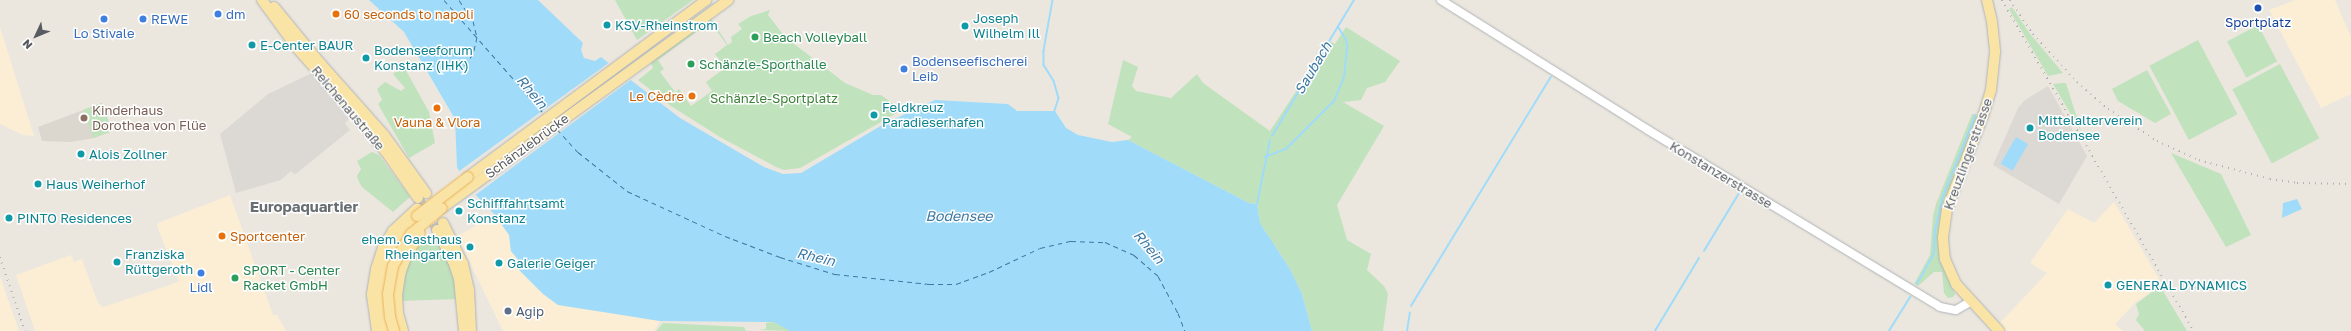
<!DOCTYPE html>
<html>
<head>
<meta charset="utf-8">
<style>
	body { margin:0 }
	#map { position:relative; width:2351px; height:331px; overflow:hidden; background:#ebe7df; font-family:"Golos Text",sans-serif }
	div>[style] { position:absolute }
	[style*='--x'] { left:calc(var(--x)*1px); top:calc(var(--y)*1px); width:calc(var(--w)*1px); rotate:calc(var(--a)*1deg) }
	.commercial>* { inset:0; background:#fbeed4 }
	.industrial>* { inset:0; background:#dcd9d4 }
	.education>* { inset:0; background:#dbd6ce }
	.green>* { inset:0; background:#c0e2bc; transform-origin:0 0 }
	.water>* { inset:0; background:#a0dcfa; transform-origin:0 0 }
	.pier>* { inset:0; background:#ebe7df }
	.stream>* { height:1.5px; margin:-0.75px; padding:0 0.75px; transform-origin:0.75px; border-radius:0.75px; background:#a0dcfa }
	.ferry>* { height:1px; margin-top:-0.5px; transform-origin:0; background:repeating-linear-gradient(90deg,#3d78a2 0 5px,transparent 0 9px) }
	.primary-tunnel>* { height:10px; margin-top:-5px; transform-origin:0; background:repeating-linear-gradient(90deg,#c6c4bf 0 10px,transparent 0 15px) }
	.roads { filter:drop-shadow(0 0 1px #b0b3b7) drop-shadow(0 0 1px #b0b3b7) }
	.tertiary>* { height:8px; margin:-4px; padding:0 4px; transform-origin:4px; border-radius:4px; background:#fff }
	.primary>* { height:10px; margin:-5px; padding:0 5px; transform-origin:5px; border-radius:5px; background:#fae4a5 }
	.rail>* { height:1.5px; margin-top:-0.75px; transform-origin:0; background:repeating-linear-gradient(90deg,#afb0b0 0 1px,transparent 0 6px) }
	.bridges { filter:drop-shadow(0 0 1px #e9b35a) drop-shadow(0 0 1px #e9b35a) }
	.primary-bridge>* { height:10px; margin:-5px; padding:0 5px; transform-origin:5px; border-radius:5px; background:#fae4a5 }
	.dots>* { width:11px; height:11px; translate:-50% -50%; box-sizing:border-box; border:2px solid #fff; border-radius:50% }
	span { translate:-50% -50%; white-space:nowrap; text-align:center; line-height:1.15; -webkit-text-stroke:3px #fff; paint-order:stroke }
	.shop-label { font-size:13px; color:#366cbe }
	.left { translate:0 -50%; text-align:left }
	.food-label { font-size:13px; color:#c56008 }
	.right { translate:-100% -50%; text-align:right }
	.culture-label { font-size:13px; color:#0d838f }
	.transit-label { font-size:13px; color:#164399 }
	.leisure-label { font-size:13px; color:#27864d }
	.park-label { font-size:13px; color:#3c7f38 }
	.street-label { font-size:13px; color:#585c60 }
	.education-label { font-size:13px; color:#785e54 }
	.service-label { font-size:13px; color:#4e5e75 }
	.water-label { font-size:14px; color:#3d78a2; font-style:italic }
	.quarter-label { font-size:15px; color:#696e72; font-weight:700 }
	.north { position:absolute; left:16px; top:16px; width:40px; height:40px; -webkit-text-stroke:3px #fff; paint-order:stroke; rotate:226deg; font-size:11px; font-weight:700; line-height:16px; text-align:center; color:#585c60 }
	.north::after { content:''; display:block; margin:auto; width:14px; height:18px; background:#585c60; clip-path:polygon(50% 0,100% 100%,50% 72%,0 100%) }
</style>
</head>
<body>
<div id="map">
	<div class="commercial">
		<div style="clip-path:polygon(2295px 0,2335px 0,2351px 37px,2351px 94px,2321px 108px,2269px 10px)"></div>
		<div style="clip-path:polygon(0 27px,34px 136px,23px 135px,0 124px)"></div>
		<div style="clip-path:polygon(230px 195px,273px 315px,277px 315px,286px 331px,35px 331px,16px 275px,71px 255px,74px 262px,82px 259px,98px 303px,103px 307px,170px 285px,179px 281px,157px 226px,158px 223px)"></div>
		<div style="clip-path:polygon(2114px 202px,2162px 284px,2136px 302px,2115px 324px,2123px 331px,2006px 331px,1999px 324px,2047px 273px,2030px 263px,2068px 209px,2094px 223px)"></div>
		<div style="clip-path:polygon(495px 215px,509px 235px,511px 251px,520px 262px,645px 319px,660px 321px,654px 331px,503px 331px,457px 236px)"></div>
		<div style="clip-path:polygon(0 276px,19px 331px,0 331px)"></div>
	</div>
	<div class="industrial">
		<div style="clip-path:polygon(312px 73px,350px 118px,345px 123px,350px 130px,297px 173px,294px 174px,291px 171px,281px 180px,236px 193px,220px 134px,268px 94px)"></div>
		<div style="clip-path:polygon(2048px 86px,2087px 156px,2059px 204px,1993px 165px,2018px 108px,2025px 100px)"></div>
	</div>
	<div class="education">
		<div style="clip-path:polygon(102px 103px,112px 131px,94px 138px,71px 142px,42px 141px,38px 127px)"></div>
	</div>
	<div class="green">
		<div style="clip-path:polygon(615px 0,693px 0,637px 40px)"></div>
		<div style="clip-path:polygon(2012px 7px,2030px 34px,2063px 73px,2048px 76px,2009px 9px)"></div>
		<div style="clip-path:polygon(evenodd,770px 10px,768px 15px,785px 37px,845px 83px,873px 95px,881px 95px,902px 110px,800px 168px,784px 170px,776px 167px,720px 137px,671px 106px,638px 80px,653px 68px,650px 61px,710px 17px,728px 45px,732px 42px,731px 37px,742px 29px,738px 24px,751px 16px,770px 10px,710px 22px,727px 45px,715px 54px,725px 68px,706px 82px,712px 91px,691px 106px,679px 89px,675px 92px,660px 72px,664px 69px,658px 60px,710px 22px)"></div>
		<div style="left:2258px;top:25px;width:41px;height:35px;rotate:62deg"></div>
		<div style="clip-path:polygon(1346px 27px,1400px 61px,1385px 82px,1367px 88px,1361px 100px,1343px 102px,1384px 126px,1337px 205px,1347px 240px,1371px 254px,1367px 270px,1384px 286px,1388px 294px,1383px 331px,1312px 331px,1302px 294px,1290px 269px,1260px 223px,1257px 204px,1249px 203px,1128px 140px,1132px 137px,1108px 124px,1123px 60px,1138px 67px,1132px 86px,1136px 91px,1171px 98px,1197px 74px,1203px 83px,1270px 131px,1329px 41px,1335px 44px)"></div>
		<div style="left:2198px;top:40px;width:84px;height:55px;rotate:62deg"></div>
		<div style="left:2280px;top:64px;width:84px;height:54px;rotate:62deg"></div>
		<div style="clip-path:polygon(403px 65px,429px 112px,435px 143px,409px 158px,378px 104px,382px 100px,377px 89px,385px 82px,401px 91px,405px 88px,393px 74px)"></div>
		<div style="clip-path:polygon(2147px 70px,2171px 114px,2155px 123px,2118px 101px,2112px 89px)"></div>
		<div style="clip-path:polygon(2063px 83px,2066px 83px,2081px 131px,2053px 84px)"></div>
		<div style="left:102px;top:103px;width:30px;height:20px;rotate:70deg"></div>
		<div style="clip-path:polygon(1972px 114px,1976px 114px,1977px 119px,1943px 208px,1939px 228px,1938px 247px,1944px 270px,1955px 294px,1953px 297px,1948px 298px,1944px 293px,1942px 272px,1934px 272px,1918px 286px,1914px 284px,1930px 255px,1933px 216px,1936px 204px)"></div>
		<div style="clip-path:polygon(372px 152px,379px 155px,410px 197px,393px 212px,362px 187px,359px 182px,357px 176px,361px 169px,357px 161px)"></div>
		<div style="clip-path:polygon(2171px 153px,2221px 174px,2251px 235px,2226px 247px)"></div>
		<div style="clip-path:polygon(421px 242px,429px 245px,441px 242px,454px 271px,457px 299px,400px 301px,401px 285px,410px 258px)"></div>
		<div style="clip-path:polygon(2160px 286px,2187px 331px,2145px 331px,2136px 320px,2139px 314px,2136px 304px)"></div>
		<div style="clip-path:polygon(773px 322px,777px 322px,790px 331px,759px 330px,766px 329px,766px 323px)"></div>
		<div style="clip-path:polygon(663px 323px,744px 327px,746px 331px,656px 331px)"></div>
	</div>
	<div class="water">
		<div style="clip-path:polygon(369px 0,538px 0,583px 43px,581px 50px,584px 58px,595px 61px,601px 57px,680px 118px,764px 167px,783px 174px,801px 173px,884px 124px,935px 100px,1008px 104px,1017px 111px,1055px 111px,1066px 128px,1078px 135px,1112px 142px,1128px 140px,1249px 203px,1257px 204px,1260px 223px,1290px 269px,1302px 294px,1312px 331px,790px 331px,774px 322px,660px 321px,558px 305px,543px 294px,519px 270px,520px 262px,511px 251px,509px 235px,495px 215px,466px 185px,457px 167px,455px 119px,404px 32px)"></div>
		<div style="left:2016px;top:137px;width:14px;height:31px;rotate:30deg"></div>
		<div style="clip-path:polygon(2297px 199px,2302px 209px,2282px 218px,2283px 203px)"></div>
	</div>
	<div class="pier">
		<div style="clip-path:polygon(610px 62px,632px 79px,474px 196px,464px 186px,458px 172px)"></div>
	</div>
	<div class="stream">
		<div style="--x:1053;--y:0;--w:52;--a:100"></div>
		<div style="--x:1044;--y:51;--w:14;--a:90"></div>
		<div style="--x:1044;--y:65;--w:19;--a:58"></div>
		<div style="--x:1054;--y:81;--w:18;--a:74"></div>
		<div style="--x:1059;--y:98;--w:14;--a:107"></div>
		<div style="--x:1272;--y:136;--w:159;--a:-58.9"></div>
		<div style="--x:1265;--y:157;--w:22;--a:-21"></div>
		<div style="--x:1286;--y:149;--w:68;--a:-45"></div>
		<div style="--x:1334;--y:101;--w:26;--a:-67"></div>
		<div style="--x:1344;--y:77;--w:31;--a:-84"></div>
		<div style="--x:1347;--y:46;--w:6;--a:-99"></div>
		<div style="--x:1346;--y:40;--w:15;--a:-122"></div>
		<div style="--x:1257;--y:204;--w:65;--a:-78.5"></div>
		<div style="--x:1704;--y:251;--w:71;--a:-58.8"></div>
		<div style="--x:1917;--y:284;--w:35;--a:-61"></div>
		<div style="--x:1934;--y:253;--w:23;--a:-88"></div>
		<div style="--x:1935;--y:230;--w:35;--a:-77"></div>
		<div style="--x:1943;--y:196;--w:86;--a:-68.2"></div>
		<div style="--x:1411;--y:306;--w:268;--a:-58.6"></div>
		<div style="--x:1407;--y:331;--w:18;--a:-81"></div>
		<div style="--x:1655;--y:331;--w:85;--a:-58.9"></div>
		<div style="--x:1889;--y:331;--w:40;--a:-58"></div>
	</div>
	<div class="ferry">
		<div style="--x:444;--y:0;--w:153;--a:48.7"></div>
		<div style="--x:459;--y:0;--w:25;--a:56"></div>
		<div style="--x:473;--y:21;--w:16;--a:76"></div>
		<div style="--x:477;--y:37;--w:17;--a:103"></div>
		<div style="--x:473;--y:54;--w:16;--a:128"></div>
		<div style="--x:557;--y:129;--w:31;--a:48"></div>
		<div style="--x:578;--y:152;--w:63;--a:38.5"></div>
		<div style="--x:627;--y:191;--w:108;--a:24.7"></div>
		<div style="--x:725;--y:236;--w:59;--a:20.9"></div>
		<div style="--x:780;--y:257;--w:58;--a:17.2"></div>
		<div style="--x:835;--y:274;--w:95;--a:6.1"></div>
		<div style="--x:929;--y:284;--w:27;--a:0"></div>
		<div style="--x:956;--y:284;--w:35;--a:-20"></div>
		<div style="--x:989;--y:272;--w:56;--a:-25.2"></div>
		<div style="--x:1040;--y:248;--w:32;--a:-13"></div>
		<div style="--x:1071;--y:241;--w:34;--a:2"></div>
		<div style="--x:1105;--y:242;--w:32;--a:24"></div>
		<div style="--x:1134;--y:255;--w:32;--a:41"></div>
		<div style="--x:1158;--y:276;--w:42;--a:61.6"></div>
		<div style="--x:1178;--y:313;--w:19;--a:69"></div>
	</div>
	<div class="primary-tunnel">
		<div style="--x:418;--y:198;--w:37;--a:59"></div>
	</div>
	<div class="roads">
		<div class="tertiary">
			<div style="--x:1441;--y:0;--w:244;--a:32.1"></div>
			<div style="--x:1648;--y:130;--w:341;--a:31.2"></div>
			<div style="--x:1940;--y:307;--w:16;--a:11"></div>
			<div style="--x:1956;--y:310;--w:16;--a:-30"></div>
		</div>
		<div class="primary">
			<div style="--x:262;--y:0;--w:59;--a:53.9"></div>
			<div style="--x:297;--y:48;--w:81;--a:48.5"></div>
			<div style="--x:351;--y:109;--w:55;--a:50.9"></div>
			<div style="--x:386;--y:152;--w:56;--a:55.2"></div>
			<div style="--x:1987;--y:0;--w:23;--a:77"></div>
			<div style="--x:1992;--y:22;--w:30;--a:84"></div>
			<div style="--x:1995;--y:52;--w:38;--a:96"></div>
			<div style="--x:1991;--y:90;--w:27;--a:107"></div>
			<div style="--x:1983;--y:116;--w:100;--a:111.2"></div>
			<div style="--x:1947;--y:209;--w:29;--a:98"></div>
			<div style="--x:1943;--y:238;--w:21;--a:85"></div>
			<div style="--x:1945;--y:259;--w:27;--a:66"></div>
			<div style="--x:1956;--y:284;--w:64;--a:47.5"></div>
			<div style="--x:274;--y:7;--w:74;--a:50.5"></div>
			<div style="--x:321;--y:64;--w:95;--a:48.4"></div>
			<div style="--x:384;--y:135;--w:72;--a:54.1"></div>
			<div style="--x:468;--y:177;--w:297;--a:-36.6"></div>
			<div style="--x:442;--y:208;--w:354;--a:-36"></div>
			<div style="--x:443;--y:223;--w:46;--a:64"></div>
			<div style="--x:463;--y:264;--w:27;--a:77"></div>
			<div style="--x:469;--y:290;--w:41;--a:87.2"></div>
			<div style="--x:437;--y:230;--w:35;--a:63"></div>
			<div style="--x:453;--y:261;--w:18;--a:71"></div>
			<div style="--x:459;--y:278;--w:53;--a:84.6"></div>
			<div style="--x:377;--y:331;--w:37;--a:-98"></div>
			<div style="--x:372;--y:294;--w:25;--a:-81"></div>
			<div style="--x:376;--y:269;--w:22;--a:-72"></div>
			<div style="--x:383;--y:248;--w:20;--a:-60"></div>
			<div style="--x:393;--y:231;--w:33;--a:-43"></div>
			<div style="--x:386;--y:331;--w:33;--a:-99"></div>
			<div style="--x:381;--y:298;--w:34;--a:-82"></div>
			<div style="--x:386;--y:264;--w:28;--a:-67"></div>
			<div style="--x:397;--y:238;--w:30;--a:-48"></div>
			<div style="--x:403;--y:331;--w:19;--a:-106"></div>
			<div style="--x:398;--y:313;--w:18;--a:-93"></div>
			<div style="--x:397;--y:295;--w:24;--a:-81"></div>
			<div style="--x:401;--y:271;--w:20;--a:-70"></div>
		</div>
	</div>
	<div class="rail">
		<div style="--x:2002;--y:0;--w:383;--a:59.9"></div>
		<div style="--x:2010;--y:0;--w:41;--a:55.9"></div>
		<div style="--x:2033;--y:34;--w:65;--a:47.5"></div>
		<div style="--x:2077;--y:82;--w:41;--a:41.1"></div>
		<div style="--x:2108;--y:109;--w:59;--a:33.1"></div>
		<div style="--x:2157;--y:141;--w:46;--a:24.3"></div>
		<div style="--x:2199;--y:160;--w:73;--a:15"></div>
		<div style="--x:2270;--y:179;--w:27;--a:8"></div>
		<div style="--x:2297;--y:183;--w:54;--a:1.1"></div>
		<div style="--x:0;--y:257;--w:78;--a:71.3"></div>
	</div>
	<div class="bridges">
		<div class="primary-bridge">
			<div style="--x:417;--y:216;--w:64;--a:-37.4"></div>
			<div style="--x:408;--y:252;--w:22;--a:-58"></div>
			<div style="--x:394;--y:331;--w:15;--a:-106"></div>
			<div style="--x:390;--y:317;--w:23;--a:-95"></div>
			<div style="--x:388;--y:294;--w:28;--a:-80"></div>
			<div style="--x:393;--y:266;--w:37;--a:-61"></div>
			<div style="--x:411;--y:234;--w:40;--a:-40"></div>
		</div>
	</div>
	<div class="dots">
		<div style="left:2258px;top:8px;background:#1a4fb4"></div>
		<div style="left:218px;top:14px;background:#3f7fe0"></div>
		<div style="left:336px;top:14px;background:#e8710a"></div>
		<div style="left:104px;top:19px;background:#3f7fe0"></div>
		<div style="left:143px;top:19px;background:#3f7fe0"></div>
		<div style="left:607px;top:25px;background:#0f9aa8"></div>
		<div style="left:965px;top:26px;background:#0f9aa8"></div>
		<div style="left:755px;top:37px;background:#2e9e5b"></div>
		<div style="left:252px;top:45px;background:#0f9aa8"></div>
		<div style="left:366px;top:58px;background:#0f9aa8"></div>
		<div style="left:691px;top:64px;background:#2e9e5b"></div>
		<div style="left:904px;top:69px;background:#3f7fe0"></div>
		<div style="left:692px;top:96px;background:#e8710a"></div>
		<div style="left:437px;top:108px;background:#e8710a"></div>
		<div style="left:874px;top:115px;background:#0f9aa8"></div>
		<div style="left:84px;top:118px;background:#8d6e63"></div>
		<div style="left:2030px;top:128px;background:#0f9aa8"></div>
		<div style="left:81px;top:154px;background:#0f9aa8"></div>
		<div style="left:38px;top:184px;background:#0f9aa8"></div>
		<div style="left:459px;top:211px;background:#0f9aa8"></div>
		<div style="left:9px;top:218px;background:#0f9aa8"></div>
		<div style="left:222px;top:236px;background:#e8710a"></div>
		<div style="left:470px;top:247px;background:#0f9aa8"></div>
		<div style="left:117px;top:262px;background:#0f9aa8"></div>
		<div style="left:499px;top:263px;background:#0f9aa8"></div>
		<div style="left:201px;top:273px;background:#3f7fe0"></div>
		<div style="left:235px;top:278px;background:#2e9e5b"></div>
		<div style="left:2108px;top:285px;background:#0f9aa8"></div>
		<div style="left:508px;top:311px;background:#5c6f8a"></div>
	</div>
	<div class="shop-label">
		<span class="left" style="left:226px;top:14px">dm</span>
		<span class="left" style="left:151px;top:19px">REWE</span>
		<span style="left:104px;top:33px">Lo Stivale</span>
		<span class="left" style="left:912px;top:69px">Bodenseefischerei<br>Leib</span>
		<span style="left:201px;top:287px">Lidl</span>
	</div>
	<div class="food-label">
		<span class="left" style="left:344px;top:14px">60 seconds to napoli</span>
		<span class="right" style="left:684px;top:96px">Le Cèdre</span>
		<span style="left:437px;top:122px">Vauna &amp; Vlora</span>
		<span class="left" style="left:230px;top:236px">Sportcenter</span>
	</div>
	<div class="culture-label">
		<span class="left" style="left:973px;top:26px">Joseph<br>Wilhelm Ill</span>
		<span class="left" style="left:615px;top:25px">KSV-Rheinstrom</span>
		<span class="left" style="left:260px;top:45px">E-Center BAUR</span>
		<span class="left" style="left:374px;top:58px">Bodenseeforum<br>Konstanz (IHK)</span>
		<span class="left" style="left:882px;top:115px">Feldkreuz<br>Paradieserhafen</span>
		<span class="left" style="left:2038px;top:128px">Mittelalterverein<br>Bodensee</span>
		<span class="left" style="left:89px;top:154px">Alois Zollner</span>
		<span class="left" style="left:46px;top:184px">Haus Weiherhof</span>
		<span class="left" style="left:467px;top:211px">Schifffahrtsamt<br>Konstanz</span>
		<span class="left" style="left:17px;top:218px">PINTO Residences</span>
		<span class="right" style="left:462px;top:247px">ehem. Gasthaus<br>Rheingarten</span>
		<span class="left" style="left:125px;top:262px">Franziska<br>Rüttgeroth</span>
		<span class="left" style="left:507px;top:263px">Galerie Geiger</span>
		<span class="left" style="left:2116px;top:285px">GENERAL DYNAMICS</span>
	</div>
	<div class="transit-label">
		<span style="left:2258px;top:22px">Sportplatz</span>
	</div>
	<div class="leisure-label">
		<span class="left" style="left:763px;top:37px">Beach Volleyball</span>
		<span class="left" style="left:699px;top:64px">Schänzle-Sporthalle</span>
		<span class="left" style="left:243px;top:278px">SPORT - Center<br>Racket GmbH</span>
	</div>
	<div class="park-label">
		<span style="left:774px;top:98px">Schänzle-Sportplatz</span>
	</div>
	<div class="street-label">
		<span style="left:348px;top:108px;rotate:50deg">Reichenaustraße</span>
		<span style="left:527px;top:146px;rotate:-36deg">Schänzlebrücke</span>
		<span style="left:1968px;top:154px;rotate:-70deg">Kreuzlingerstrasse</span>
		<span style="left:1721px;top:175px;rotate:31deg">Konstanzerstrasse</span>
	</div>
	<div class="education-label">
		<span class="left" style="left:92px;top:118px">Kinderhaus<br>Dorothea von Flüe</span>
	</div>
	<div class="service-label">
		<span class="left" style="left:516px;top:311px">Agip</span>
	</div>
	<div class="water-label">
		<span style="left:1313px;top:68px;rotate:-59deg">Saubach</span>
		<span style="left:532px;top:92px;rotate:50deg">Rhein</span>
		<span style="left:959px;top:216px">Bodensee</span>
		<span style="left:1149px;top:247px;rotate:50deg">Rhein</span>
		<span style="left:816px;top:257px;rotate:13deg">Rhein</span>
	</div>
	<div class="quarter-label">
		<span style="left:304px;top:207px">Europaquartier</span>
	</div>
	<div class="north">N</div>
</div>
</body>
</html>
